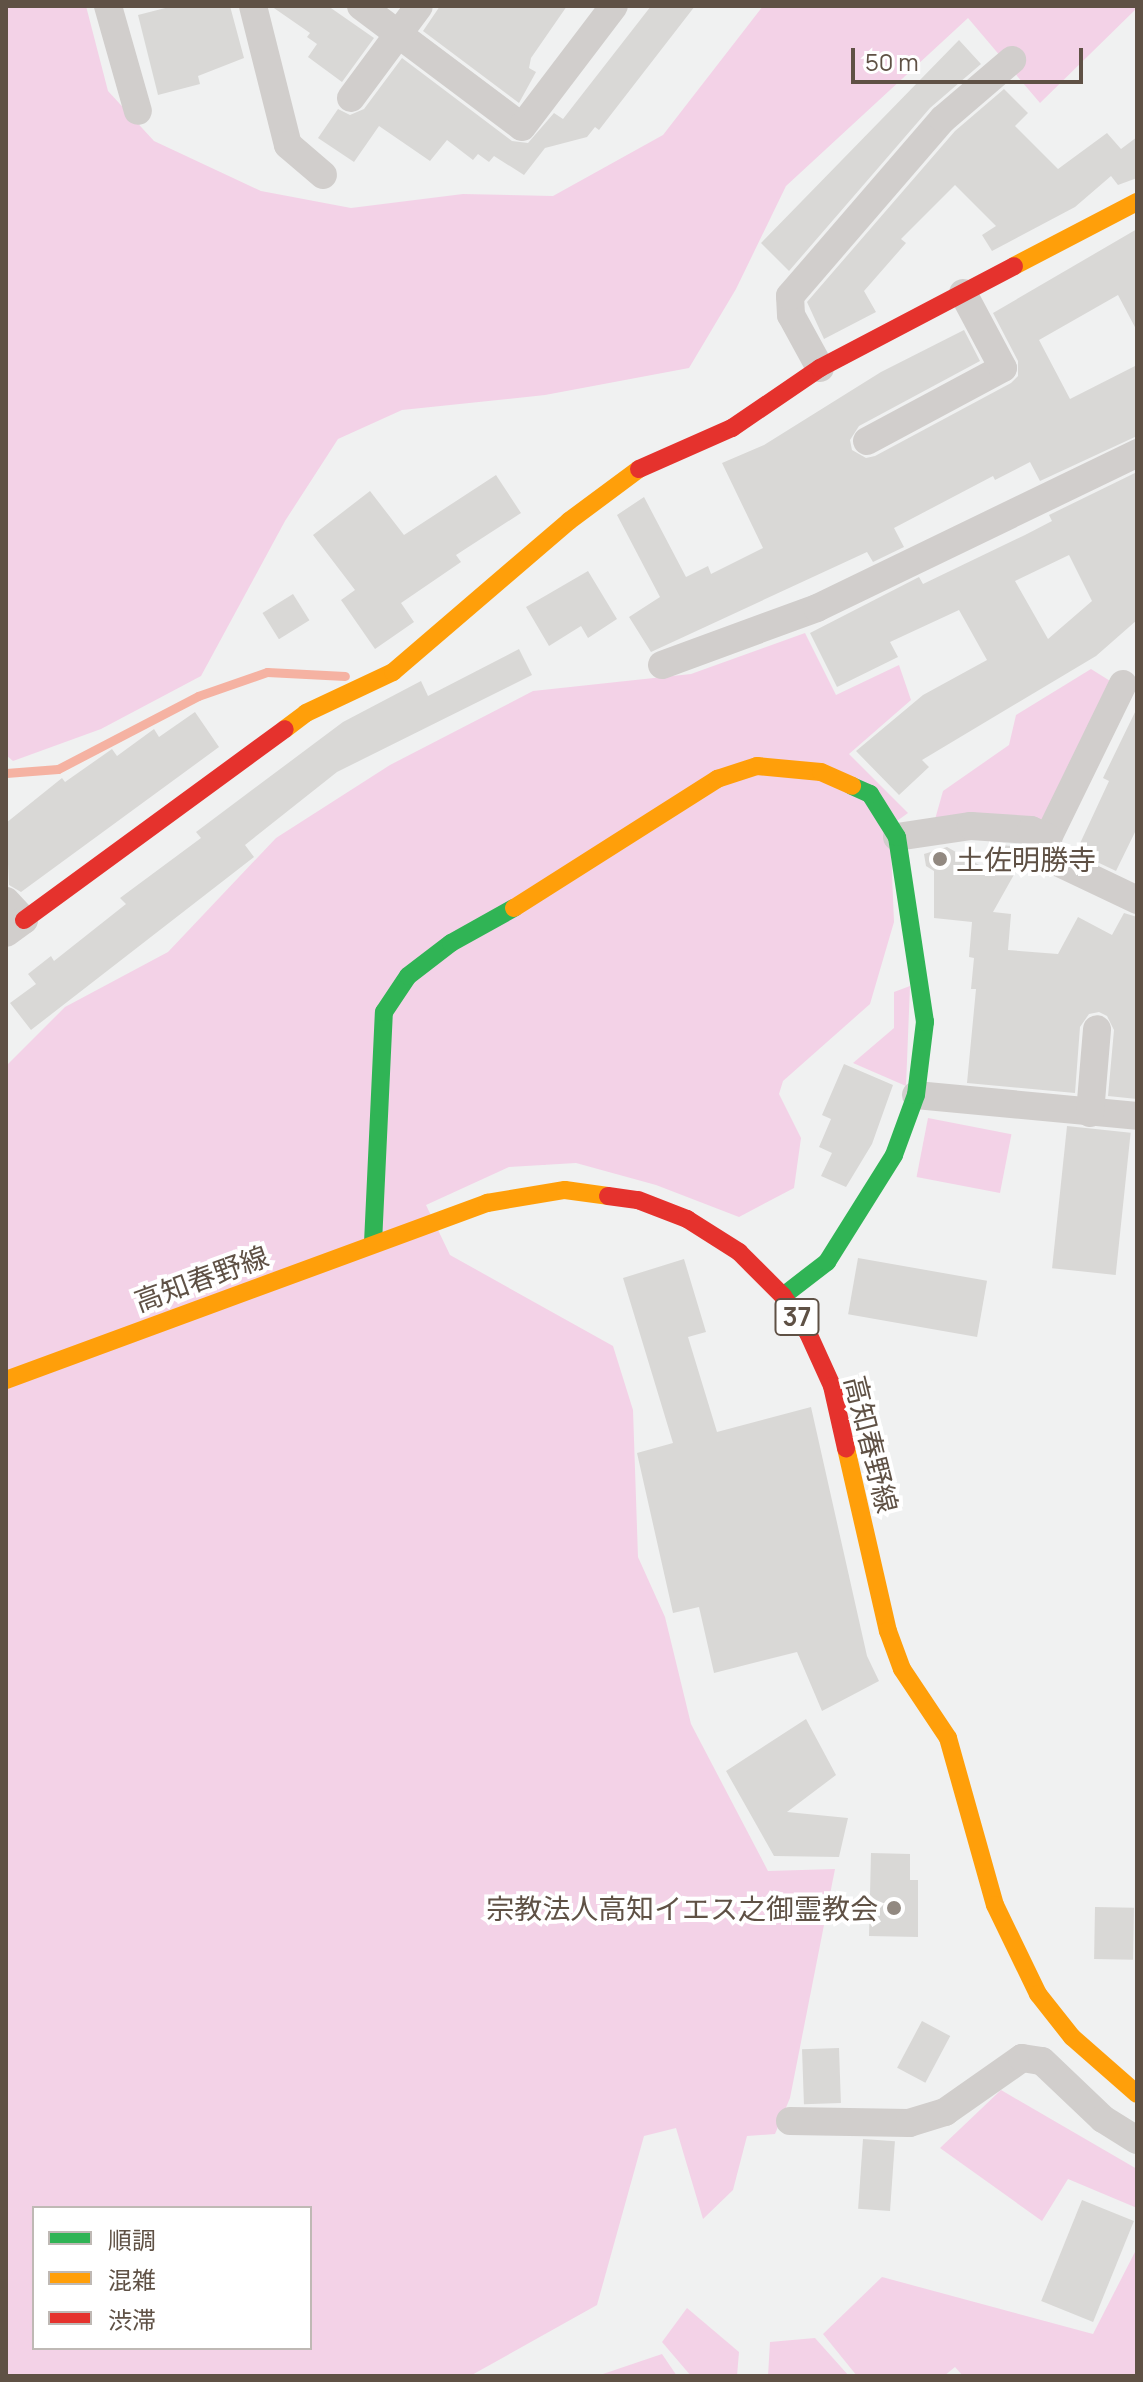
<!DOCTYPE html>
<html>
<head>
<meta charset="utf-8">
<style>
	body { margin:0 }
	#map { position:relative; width:1143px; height:2382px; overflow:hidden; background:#f0f1f1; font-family:Manrope,"Noto Sans JP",sans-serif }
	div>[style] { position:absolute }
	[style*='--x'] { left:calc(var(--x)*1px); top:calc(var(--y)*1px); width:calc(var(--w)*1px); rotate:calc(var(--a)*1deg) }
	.green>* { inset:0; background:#f3d2e7; transform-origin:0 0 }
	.stream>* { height:9px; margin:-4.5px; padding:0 4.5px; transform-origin:4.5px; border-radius:4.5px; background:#f5b2a2 }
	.building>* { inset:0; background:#d9d8d6; transform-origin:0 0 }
	.street>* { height:28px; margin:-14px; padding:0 14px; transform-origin:14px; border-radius:14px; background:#d1cecc }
	.fast>* { height:18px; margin:-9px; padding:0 9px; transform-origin:9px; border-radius:9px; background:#30b455 }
	.slow>* { height:18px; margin:-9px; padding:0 9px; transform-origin:9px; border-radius:9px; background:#ff9f0a }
	.jam>* { height:18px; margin:-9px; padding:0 9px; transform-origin:9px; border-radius:9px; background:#e5322d }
	.dots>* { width:22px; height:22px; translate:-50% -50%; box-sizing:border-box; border:4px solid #fff; border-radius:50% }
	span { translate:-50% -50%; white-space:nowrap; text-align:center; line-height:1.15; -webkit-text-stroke:8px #fff; paint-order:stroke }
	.shield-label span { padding:2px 6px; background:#fff; border:2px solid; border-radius:6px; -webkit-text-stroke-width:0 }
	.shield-label { font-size:26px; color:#5f5145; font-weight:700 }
	.poi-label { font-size:28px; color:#5f5145 }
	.left { translate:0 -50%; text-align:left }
	.right { translate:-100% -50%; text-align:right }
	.street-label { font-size:28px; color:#5f5145 }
	.frame { position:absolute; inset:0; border:8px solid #5f5145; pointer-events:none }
	.legend { position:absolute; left:32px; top:2206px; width:280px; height:144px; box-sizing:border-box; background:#fff; border:2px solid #bfb9b5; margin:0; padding:10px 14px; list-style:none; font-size:24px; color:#5f5145 }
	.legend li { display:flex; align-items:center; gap:16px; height:40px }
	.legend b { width:40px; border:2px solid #bfb9b5 }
	.scale { position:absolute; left:851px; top:48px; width:232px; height:36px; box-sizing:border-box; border:4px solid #5f5145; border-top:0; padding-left:10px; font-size:24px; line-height:28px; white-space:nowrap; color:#5f5145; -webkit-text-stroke:6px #fff; paint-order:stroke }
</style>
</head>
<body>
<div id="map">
	<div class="green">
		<div style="clip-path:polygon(6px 6px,86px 6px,108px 91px,154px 141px,261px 191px,351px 208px,463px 194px,553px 196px,663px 135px,763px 6px,1137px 8px,1040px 103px,968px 18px,786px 186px,736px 289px,689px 368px,545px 395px,402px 410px,338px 439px,285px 521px,201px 676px,101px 729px,13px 761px,6px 755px)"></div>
		<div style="clip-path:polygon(evenodd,805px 633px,836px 695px,899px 665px,911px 700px,849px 754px,908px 813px,890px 826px,894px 922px,870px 1004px,783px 1081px,779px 1094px,801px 1138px,794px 1188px,739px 1217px,656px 1185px,576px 1163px,509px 1167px,426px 1205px,450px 1255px,613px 1346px,633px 1410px,638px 1557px,665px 1617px,691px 1724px,768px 1871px,835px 1869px,790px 2098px,775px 2134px,747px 2136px,733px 2190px,703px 2219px,676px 2128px,644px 2136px,597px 2305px,470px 2376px,6px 2376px,6px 1066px,65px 1007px,168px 952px,276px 838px,390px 765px,533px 691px,691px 674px,805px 633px,34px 2208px,310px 2208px,310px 2348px,34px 2348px,34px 2208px)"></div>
		<div style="clip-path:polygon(1091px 669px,1115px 684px,1045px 830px,934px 823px,943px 791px,1009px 745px,1016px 715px)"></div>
		<div style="clip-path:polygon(910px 986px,906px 1086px,853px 1063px,894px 1028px,894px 992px)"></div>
		<div style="left:928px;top:1118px;width:85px;height:60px;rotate:11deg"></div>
		<div style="clip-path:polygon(1001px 2090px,1137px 2169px,1137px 2208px,1068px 2179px,1042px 2221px,940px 2148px)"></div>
		<div style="clip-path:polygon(1137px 2248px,1137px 2376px,963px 2376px,955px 2367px,944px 2376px,857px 2376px,823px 2334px,882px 2277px,1093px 2334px)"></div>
		<div style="clip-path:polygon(687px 2308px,739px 2352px,737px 2376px,691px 2376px,662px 2342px)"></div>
		<div style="clip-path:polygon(815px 2338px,849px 2376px,768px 2376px,770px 2342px)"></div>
		<div style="clip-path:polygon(662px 2354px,677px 2376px,597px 2376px,600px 2375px)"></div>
	</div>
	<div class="stream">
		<div style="--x:6;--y:773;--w:52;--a:-4.4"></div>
		<div style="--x:58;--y:769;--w:158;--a:-27.5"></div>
		<div style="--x:198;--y:696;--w:73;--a:-19.2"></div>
		<div style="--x:267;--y:672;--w:78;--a:2.9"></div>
	</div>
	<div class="building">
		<div style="clip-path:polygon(173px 6px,230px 6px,244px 58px,198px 76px,200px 84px,158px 95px,138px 15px)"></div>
		<div style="clip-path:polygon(271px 6px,328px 6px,374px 38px,342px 82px,308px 57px,317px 44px,307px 37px,310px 33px)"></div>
		<div style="clip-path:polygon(440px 6px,567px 6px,531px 58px,529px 68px,536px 72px,519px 103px,423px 31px)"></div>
		<div style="clip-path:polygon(651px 6px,695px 6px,599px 130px,595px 127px,587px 137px,545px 148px,524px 175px,494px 156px,489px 162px,478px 154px,473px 160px,447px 140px,430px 161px,379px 126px,354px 162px,318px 138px,338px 109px,350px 115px,364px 109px,402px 58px,512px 141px,528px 143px,554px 113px,563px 119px)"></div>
		<div style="clip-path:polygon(959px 40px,981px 64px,930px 108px,789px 271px,761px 243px)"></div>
		<div style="clip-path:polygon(1004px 89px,1028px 113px,1015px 126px,1058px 169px,1107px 133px,1121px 149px,1137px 137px,1137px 178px,1118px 185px,1111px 176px,1075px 207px,992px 251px,982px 235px,996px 226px,955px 185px,901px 239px,906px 243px,864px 291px,876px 312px,824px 339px,807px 302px,955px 131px)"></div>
		<div style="clip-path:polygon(1137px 229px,1137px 331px,1118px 295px,1039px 340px,1070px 399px,1137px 365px,1137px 436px,1040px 481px,1030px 462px,995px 480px,993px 476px,894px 528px,904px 547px,873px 562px,867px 552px,651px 652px,629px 617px,660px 597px,617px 515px,644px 497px,686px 577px,708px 566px,711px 574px,763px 548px,722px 463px,764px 445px,881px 372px,964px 330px,980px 361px,859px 426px,850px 440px,852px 450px,866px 458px,875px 456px,1011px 383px,1018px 376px,1018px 361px,993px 313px)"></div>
		<div style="clip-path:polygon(evenodd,1137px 472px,1137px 620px,1096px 656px,922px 760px,929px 767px,899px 795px,856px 751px,923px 695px,987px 660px,959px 610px,890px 642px,898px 657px,837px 687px,810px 633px,919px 577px,923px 584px,1025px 535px,1052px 521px,1049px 515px,1137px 472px,1069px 555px,1092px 601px,1048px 639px,1015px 581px,1069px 555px)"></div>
		<div style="clip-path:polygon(496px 475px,521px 513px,456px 555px,461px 562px,401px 603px,414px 622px,375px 649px,341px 600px,355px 590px,313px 535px,370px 491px,404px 535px)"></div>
		<div style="clip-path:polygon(588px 571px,617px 619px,588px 638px,581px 626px,549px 646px,526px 607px)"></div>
		<div style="left:293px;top:594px;width:31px;height:36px;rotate:58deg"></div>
		<div style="clip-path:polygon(519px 649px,532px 675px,337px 772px,245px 845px,254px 857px,31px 1030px,10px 1003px,36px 984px,28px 974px,51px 956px,54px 961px,126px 904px,120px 898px,201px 838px,196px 832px,343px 722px,421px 681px,428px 696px)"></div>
		<div style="clip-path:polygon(1137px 708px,1137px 828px,1116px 871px,1076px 852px,1109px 781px,1103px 778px)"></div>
		<div style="clip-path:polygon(195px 712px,219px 747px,21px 892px,9px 885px,6px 823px,62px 778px,65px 782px,112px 749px,117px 756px,154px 729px,159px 737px)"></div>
		<div style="clip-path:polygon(1001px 845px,1029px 848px,993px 912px,1011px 914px,1008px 950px,1058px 954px,1078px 917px,1112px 935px,1124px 913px,1137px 917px,1137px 1099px,1108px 1096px,1114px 1030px,1107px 1016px,1099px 1012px,1089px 1014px,1080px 1027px,1075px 1093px,967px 1083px,976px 989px,971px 989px,974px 958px,969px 957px,972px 922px,934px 918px,934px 871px,926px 866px,924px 854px,947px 847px,988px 870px)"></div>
		<div style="clip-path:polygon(844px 1064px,893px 1085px,872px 1144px,846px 1187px,821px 1176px,832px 1153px,819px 1147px,831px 1119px,822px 1115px)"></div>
		<div style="left:1067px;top:1126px;width:64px;height:143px;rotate:6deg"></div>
		<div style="left:858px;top:1258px;width:131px;height:57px;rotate:10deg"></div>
		<div style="clip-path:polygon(684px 1259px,706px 1332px,688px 1337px,717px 1432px,811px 1407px,867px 1656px,879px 1681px,822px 1711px,797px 1652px,714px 1673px,699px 1607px,673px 1613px,637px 1453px,673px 1443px,623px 1278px)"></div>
		<div style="clip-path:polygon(806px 1719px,836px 1775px,787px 1812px,848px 1818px,839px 1857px,774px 1856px,726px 1771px)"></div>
		<div style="clip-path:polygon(871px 1853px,910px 1854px,910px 1880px,918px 1880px,918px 1937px,869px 1936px)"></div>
		<div style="left:1095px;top:1907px;width:39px;height:52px;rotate:1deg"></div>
		<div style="left:922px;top:2021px;width:32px;height:53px;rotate:28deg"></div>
		<div style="left:839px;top:2048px;width:55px;height:37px;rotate:88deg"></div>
		<div style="left:863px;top:2139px;width:32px;height:70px;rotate:4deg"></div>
		<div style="left:1082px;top:2200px;width:56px;height:109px;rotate:22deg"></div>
	</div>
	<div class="street">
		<div style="--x:108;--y:6;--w:109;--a:74.1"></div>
		<div style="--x:253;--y:6;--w:143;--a:75.9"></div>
		<div style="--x:288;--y:145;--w:46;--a:40.6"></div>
		<div style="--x:361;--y:6;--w:201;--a:36.9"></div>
		<div style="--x:522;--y:127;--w:152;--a:-52.8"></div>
		<div style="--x:351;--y:98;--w:114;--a:-53.5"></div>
		<div style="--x:820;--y:368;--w:60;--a:-118.7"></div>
		<div style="--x:791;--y:315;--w:19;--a:-93"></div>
		<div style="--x:790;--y:296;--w:234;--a:-49.2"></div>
		<div style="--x:943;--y:119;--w:91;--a:-40.5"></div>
		<div style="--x:867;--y:441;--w:154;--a:-28.2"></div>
		<div style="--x:1003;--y:368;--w:85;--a:-118.1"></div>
		<div style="--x:662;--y:665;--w:165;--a:-20.2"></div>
		<div style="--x:817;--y:608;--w:356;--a:-25.8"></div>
		<div style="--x:1123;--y:684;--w:171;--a:116"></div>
		<div style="--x:1048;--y:838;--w:20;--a:87"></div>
		<div style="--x:1049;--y:858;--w:98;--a:25.5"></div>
		<div style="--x:897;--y:837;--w:75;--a:-8.5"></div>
		<div style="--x:971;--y:826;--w:60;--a:3.8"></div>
		<div style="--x:1031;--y:830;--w:19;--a:25"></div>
		<div style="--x:6;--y:901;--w:26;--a:47"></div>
		<div style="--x:24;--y:920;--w:22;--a:144"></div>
		<div style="--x:916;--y:1095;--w:222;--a:5.4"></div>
		<div style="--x:1090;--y:1113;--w:84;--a:-85.2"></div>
		<div style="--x:790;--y:2121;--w:119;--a:1"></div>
		<div style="--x:909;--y:2123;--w:38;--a:-17"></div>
		<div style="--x:945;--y:2112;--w:94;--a:-35"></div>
		<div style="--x:1022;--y:2058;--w:20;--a:9"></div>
		<div style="--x:1042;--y:2061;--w:84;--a:43.6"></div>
		<div style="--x:1103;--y:2119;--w:40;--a:32"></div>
	</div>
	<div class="fast">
		<div style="--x:373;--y:1243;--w:231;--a:-87.3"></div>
		<div style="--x:384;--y:1012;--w:43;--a:-56.3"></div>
		<div style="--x:408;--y:976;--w:54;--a:-37.5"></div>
		<div style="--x:451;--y:943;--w:72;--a:-29.1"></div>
		<div style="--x:783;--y:1296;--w:56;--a:-37.7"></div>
		<div style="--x:827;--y:1262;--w:126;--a:-57.9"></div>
		<div style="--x:894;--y:1155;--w:64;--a:-69.9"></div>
		<div style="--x:916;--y:1095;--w:74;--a:-83"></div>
		<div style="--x:925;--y:1022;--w:187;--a:-98.6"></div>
		<div style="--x:897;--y:837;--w:51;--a:-122.1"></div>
		<div style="--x:870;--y:794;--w:20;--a:-156"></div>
	</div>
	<div class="slow">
		<div style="--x:1014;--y:266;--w:139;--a:-27.5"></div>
		<div style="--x:285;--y:729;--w:26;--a:-37"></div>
		<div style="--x:306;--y:713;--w:96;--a:-25.2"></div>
		<div style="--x:393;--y:672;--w:232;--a:-40.6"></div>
		<div style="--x:569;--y:521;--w:87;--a:-36.6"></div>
		<div style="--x:514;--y:908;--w:241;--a:-32.4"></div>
		<div style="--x:717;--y:779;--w:42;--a:-18"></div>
		<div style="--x:757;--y:766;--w:64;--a:5.4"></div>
		<div style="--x:821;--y:772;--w:34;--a:24"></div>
		<div style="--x:6;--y:1380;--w:513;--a:-20.2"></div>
		<div style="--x:487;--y:1203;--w:79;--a:-9.5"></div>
		<div style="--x:565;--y:1190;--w:43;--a:7.9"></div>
		<div style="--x:846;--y:1448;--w:188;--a:77.1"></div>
		<div style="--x:888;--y:1631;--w:40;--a:69.8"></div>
		<div style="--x:902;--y:1669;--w:83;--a:56.3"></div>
		<div style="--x:948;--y:1738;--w:173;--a:74.3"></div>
		<div style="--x:995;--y:1905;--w:99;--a:64.2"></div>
		<div style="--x:1038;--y:1994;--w:55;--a:51.7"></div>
		<div style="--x:1072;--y:2037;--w:86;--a:41.2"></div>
	</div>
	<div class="jam">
		<div style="--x:639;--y:469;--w:102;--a:-23.8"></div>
		<div style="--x:732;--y:428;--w:107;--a:-34.3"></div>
		<div style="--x:820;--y:368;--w:219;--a:-27.7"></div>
		<div style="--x:24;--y:920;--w:323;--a:-36.2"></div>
		<div style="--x:608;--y:1196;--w:30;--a:8"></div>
		<div style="--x:638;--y:1200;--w:53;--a:21.2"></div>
		<div style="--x:687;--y:1219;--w:62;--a:32.4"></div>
		<div style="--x:739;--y:1252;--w:62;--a:45"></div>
		<div style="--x:783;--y:1296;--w:45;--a:56"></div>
		<div style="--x:808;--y:1333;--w:58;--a:65.6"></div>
		<div style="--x:832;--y:1386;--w:64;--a:77.3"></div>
	</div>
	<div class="dots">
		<div style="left:940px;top:859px;background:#928981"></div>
		<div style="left:894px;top:1908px;background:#928981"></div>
	</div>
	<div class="shield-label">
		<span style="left:797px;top:1317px">37</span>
	</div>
	<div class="poi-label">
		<span class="left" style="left:956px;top:859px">土佐明勝寺</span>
		<span class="right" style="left:878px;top:1908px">宗教法人高知イエス之御霊教会</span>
	</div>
	<div class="street-label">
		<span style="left:201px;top:1278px;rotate:-20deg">高知春野線</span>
		<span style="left:872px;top:1444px;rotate:76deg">高知春野線</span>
	</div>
	<div class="frame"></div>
	<ul class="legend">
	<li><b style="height:10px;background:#30b455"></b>順調</li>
	<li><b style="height:10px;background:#ff9f0a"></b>混雑</li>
	<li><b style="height:10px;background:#e5322d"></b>渋滞</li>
	</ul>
	<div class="scale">50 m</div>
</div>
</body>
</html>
